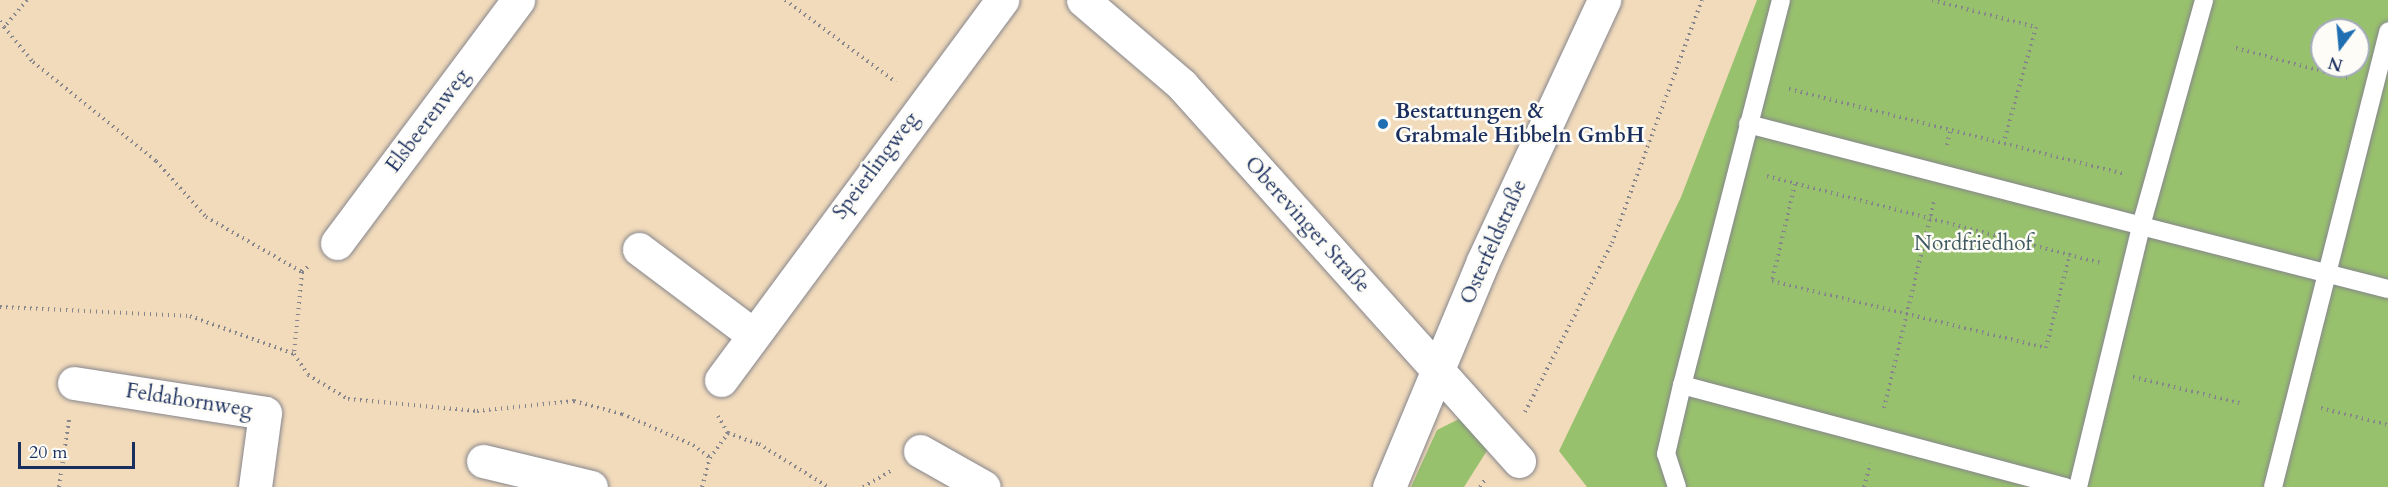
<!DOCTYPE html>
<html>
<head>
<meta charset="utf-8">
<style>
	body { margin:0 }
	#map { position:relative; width:2388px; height:487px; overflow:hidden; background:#f2dbbb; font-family:Cardo,serif }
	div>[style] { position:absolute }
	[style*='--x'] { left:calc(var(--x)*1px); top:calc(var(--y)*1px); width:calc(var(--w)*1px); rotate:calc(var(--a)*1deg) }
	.green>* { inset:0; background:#98c16d }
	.path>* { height:4px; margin-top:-2px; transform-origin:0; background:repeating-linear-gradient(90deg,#86858c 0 1.5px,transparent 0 6px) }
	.roads { filter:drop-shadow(0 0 2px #86858c) drop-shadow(0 0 2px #86858c) }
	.service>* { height:18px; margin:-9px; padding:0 9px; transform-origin:9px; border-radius:9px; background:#fff }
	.minor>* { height:33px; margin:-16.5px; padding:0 16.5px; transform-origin:16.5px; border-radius:16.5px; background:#fff }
	.tertiary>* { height:33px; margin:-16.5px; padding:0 16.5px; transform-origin:16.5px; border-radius:16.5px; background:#fff }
	.dots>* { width:16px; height:16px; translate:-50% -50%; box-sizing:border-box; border:3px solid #fdfcf7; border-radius:50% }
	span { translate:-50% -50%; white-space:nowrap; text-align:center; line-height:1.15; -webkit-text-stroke:5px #fdfcf7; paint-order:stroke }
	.poi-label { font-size:21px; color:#1b2f5e; font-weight:700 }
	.left { translate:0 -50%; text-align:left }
	.street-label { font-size:21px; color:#1b2f5e }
	.park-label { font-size:21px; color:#405b62 }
	.north { position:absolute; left:2310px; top:18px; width:60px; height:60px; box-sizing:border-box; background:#fdfcf7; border:2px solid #a3aaba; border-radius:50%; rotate:196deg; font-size:16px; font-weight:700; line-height:24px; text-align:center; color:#1b2f5e }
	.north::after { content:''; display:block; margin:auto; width:21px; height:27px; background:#1f6fb2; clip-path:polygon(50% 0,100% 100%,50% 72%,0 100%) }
	.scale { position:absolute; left:18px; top:442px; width:117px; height:27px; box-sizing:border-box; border:3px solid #1b2f5e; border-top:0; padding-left:8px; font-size:18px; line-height:21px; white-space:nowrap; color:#1b2f5e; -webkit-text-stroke:4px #fdfcf7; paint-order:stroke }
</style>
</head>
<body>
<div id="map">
	<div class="green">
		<div style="clip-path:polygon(evenodd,1757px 0,2388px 0,2388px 487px,1587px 487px,1559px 451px,1681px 197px,1757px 0,2322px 30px,2358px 30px,2358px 66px,2322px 66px,2322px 30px)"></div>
		<div style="clip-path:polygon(1459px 419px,1490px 446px,1464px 487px,1411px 487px,1437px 430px)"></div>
	</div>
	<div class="path">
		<div style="--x:27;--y:0;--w:35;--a:130"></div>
		<div style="--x:4;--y:27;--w:45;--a:50.4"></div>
		<div style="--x:33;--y:62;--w:158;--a:38.8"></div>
		<div style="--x:156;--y:161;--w:75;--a:48.2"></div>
		<div style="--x:206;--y:217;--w:111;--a:29.8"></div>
		<div style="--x:302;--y:272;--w:9;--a:-41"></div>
		<div style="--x:785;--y:0;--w:138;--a:36.5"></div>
		<div style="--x:1932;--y:0;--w:107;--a:14.6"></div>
		<div style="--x:2036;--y:27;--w:118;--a:105.7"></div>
		<div style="--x:0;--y:21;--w:7;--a:56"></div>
		<div style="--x:2236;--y:48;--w:115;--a:15.1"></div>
		<div style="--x:1789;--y:89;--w:347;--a:14.2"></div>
		<div style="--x:1947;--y:145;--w:17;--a:-77"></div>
		<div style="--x:1767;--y:176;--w:346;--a:14.6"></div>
		<div style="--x:1795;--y:184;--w:100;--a:103.3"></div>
		<div style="--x:1772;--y:281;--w:282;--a:13.7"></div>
		<div style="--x:2046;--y:348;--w:97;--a:-75.7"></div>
		<div style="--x:302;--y:272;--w:82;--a:95.6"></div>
		<div style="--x:294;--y:354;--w:25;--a:56"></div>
		<div style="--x:308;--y:375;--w:47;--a:31"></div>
		<div style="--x:348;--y:399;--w:130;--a:5.3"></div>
		<div style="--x:477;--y:411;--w:98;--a:-5.9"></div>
		<div style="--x:574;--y:401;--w:50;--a:15.2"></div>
		<div style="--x:622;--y:414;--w:77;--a:23.6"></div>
		<div style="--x:693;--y:445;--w:21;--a:37"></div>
		<div style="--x:0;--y:307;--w:190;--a:2.7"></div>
		<div style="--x:190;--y:316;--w:111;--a:20.1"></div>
		<div style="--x:2133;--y:377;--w:110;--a:13.7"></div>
		<div style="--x:1884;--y:408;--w:212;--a:-76.4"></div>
		<div style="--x:2321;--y:408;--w:69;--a:14.2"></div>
		<div style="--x:1525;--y:412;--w:190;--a:-62.8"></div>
		<div style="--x:1612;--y:243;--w:259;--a:-69.7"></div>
		<div style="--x:718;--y:416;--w:20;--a:60"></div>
		<div style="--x:728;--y:433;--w:33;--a:20"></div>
		<div style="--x:759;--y:444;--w:81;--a:31.9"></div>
		<div style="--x:59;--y:487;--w:69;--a:-81.6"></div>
		<div style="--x:702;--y:487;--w:30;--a:-75"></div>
		<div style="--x:710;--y:458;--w:31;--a:-54"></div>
		<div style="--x:863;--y:487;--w:34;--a:-30"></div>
		<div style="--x:1480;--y:487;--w:11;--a:-56"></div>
		<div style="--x:1864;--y:487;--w:24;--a:-75"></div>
	</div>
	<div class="roads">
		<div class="service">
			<div style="--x:1781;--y:0;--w:398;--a:104.4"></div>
			<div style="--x:1682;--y:385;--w:397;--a:14.9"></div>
			<div style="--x:1748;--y:124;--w:406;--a:14.5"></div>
			<div style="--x:2141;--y:226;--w:235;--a:-74.4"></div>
			<div style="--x:1677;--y:487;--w:35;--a:-108"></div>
			<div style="--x:1666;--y:454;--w:71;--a:-76.9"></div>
			<div style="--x:2078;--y:487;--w:268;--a:-76.4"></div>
			<div style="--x:2141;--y:226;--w:255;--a:14.3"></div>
			<div style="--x:2273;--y:487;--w:470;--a:-75.8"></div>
		</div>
		<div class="minor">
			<div style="--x:1083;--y:0;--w:130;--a:40.6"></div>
			<div style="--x:1182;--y:85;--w:505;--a:48.13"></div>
			<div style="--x:337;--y:243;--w:303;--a:-53.3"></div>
			<div style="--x:639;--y:249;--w:140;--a:36.9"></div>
			<div style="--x:721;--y:380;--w:473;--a:-53.5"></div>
			<div style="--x:74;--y:383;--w:193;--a:8.9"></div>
			<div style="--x:265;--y:413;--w:75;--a:97.7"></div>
			<div style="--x:920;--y:451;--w:73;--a:29.4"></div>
			<div style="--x:483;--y:461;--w:111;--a:13.5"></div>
		</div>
		<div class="tertiary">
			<div style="--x:1389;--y:487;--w:245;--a:-67.4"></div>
			<div style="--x:1483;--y:261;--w:288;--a:-65.1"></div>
		</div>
	</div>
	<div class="dots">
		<div style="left:1383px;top:124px;background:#1f6fb2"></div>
	</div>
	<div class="poi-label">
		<span class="left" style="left:1395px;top:124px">Bestattungen &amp;<br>Grabmale Hibbeln GmbH</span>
	</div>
	<div class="street-label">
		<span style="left:428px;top:121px;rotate:-53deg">Elsbeerenweg</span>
		<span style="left:876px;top:166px;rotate:-53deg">Speierlingweg</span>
		<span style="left:1307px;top:225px;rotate:48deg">Oberevinger Straße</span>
		<span style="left:1494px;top:242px;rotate:-66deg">Osterfeldstraße</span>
		<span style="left:189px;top:401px;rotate:9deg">Feldahornweg</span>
	</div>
	<div class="park-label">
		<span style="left:1973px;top:244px">Nordfriedhof</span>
	</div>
	<div class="north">N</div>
	<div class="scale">20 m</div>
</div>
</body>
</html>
